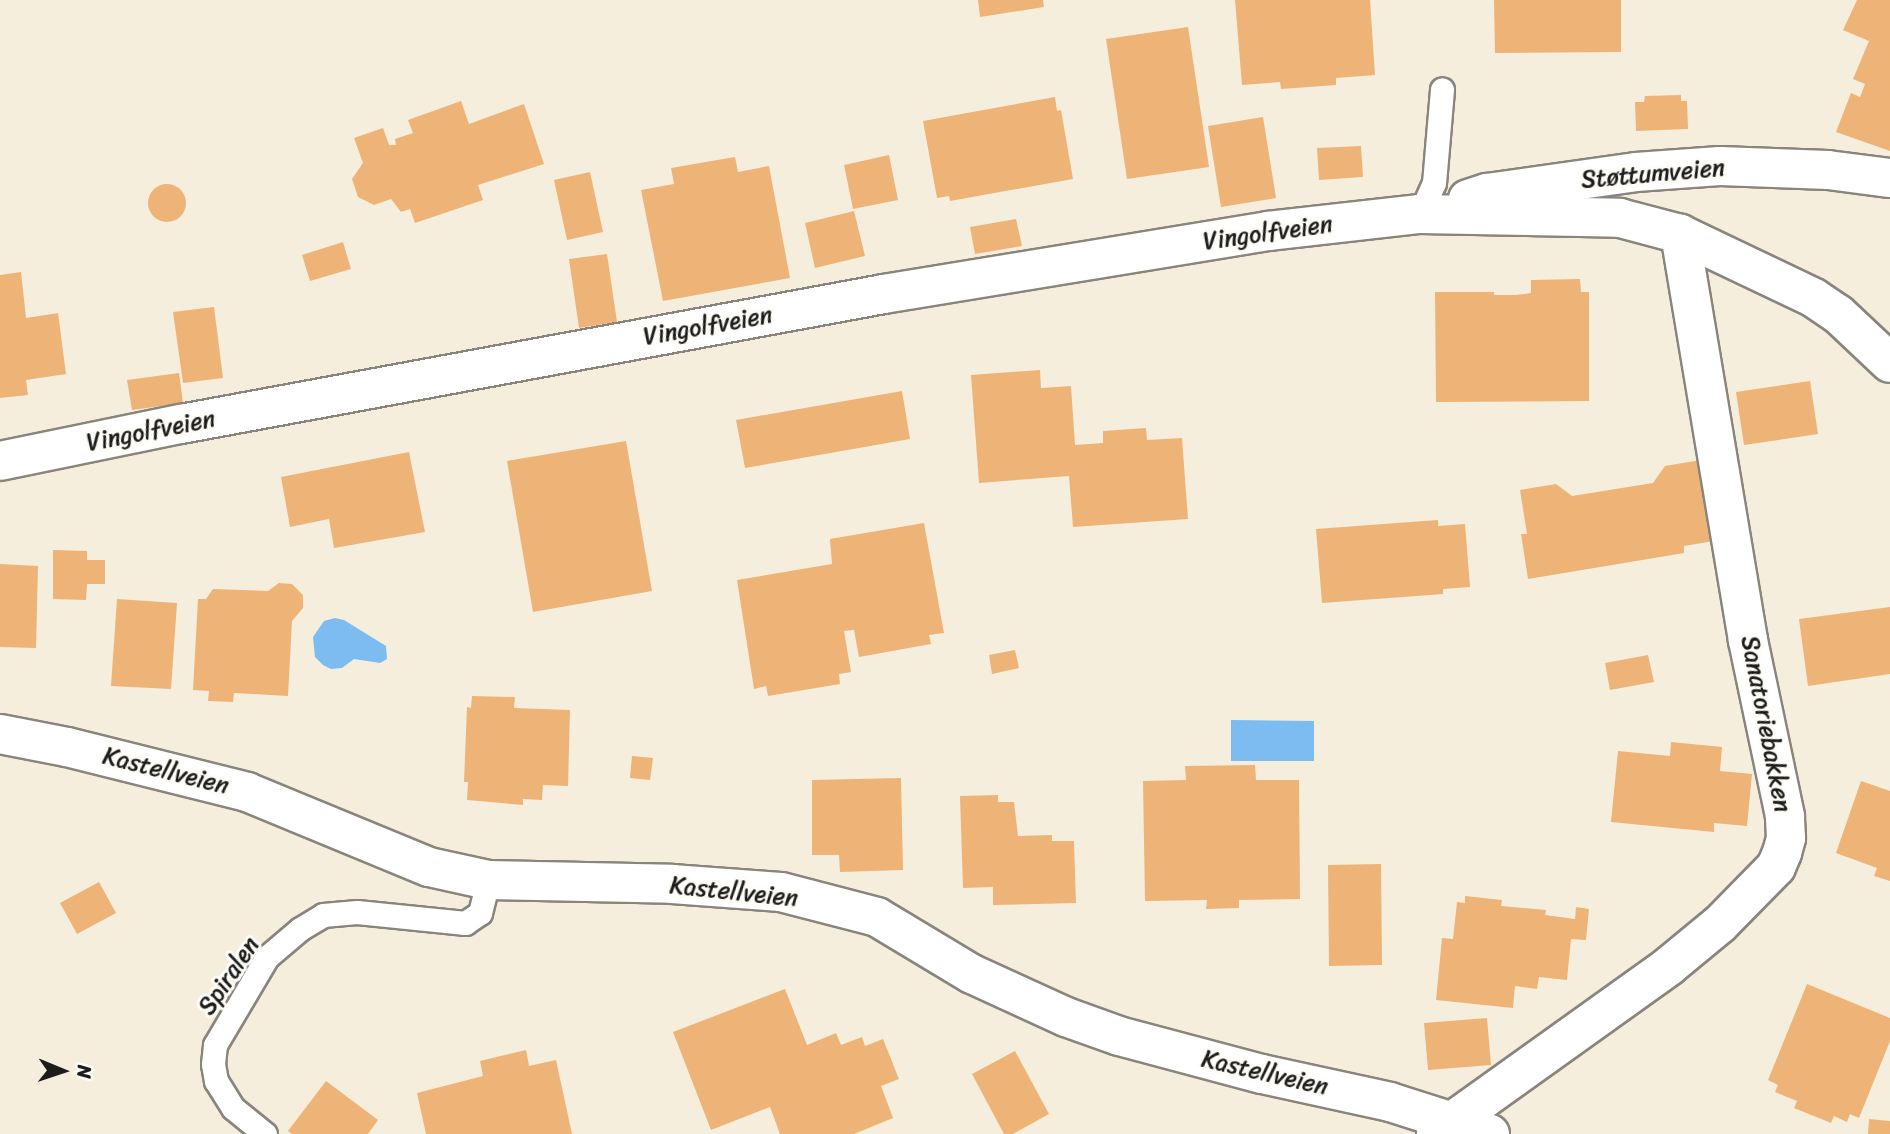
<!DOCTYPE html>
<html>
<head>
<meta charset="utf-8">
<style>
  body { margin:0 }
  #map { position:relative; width:1890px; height:1134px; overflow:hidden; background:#f6eedc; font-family:Sriracha,sans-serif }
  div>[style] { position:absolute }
  .water>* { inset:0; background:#7dbcf1 }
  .building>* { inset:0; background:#eeb377 }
  .round { border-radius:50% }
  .roads { filter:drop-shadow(2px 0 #89857c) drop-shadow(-2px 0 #89857c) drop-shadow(0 2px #89857c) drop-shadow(0 -2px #89857c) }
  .lane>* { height:23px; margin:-11.5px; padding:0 11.5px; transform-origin:11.5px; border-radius:11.5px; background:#fff }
  .street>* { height:38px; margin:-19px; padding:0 19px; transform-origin:19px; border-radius:19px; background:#fff }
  span { translate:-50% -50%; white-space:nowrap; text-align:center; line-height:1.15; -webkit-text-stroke:6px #fdfcf7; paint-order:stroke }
  .street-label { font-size:24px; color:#1c1c1c }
  .north { position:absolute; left:28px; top:1036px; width:70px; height:70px; -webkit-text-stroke:5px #fdfcf7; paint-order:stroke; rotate:92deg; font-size:19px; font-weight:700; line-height:28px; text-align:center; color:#1c1c1c }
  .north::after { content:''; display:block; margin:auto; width:24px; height:32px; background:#1c1c1c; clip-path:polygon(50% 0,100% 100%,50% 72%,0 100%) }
</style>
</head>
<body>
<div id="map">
  <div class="water">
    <i style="clip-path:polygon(335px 618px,344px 620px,386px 646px,387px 659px,380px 663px,354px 659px,342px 668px,331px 669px,323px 665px,315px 657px,313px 637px,324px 621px)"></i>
    <i style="clip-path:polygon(1231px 720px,1314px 721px,1314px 761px,1231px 761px)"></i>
  </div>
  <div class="building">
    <i style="clip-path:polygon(978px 0,1043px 0,1044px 7px,980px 17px)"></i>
    <i style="clip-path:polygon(1235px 0,1370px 0,1375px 75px,1336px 78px,1336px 85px,1281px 89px,1280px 82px,1242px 85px)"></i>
    <i style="clip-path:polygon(1494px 0,1621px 0,1621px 52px,1495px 53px)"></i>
    <i style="clip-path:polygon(1857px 0,1890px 0,1890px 151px,1836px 132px,1851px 93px,1860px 97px,1865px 84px,1853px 79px,1869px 41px,1843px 30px)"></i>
    <i style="clip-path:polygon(1188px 27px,1209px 167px,1127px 179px,1106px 39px)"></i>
    <i style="clip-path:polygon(1681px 95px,1681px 101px,1687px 101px,1688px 129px,1636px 131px,1635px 102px,1644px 102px,1645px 96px)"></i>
    <i style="clip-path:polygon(1055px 97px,1057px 111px,1061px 110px,1073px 179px,950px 201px,949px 196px,937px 198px,923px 121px)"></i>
    <i style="clip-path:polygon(461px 101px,469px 124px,524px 104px,544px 164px,478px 185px,483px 200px,415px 223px,410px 209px,401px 212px,391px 199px,374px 205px,358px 197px,352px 179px,363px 163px,354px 138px,383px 128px,389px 145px,396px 145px,395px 139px,413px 133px,408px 120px)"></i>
    <i style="clip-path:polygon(1263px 117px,1276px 198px,1221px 207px,1208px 126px)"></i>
    <i style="clip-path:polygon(1361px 146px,1363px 177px,1319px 180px,1317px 148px)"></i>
    <i style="clip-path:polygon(889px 155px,898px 200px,853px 209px,844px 165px)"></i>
    <i style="clip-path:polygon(735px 157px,738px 172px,769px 166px,790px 278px,663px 301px,641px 190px,674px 184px,671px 168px)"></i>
    <i style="clip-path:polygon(590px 172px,603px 232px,567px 240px,554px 180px)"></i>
    <i class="round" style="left:148px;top:184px;width:38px;height:38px"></i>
    <i style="clip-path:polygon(854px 211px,865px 256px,815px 268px,805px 223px)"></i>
    <i style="clip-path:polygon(1016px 219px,1022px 246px,975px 254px,970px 227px)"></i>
    <i style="clip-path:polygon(343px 242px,351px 269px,310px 281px,302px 255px)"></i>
    <i style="clip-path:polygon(607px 254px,617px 322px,579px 328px,569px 259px)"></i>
    <i style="clip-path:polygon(21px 272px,26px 318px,58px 313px,66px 374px,26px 380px,28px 395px,0 398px,0 275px)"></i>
    <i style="clip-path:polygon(1580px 279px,1581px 292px,1589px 292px,1589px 401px,1436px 402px,1435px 292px,1494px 292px,1494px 295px,1516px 295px,1531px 293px,1531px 280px)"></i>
    <i style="clip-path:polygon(214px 307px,223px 378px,183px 383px,173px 312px)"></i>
    <i style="clip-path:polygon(1040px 370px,1041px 388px,1071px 386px,1075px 445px,1103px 443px,1103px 431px,1146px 428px,1147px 440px,1182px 438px,1188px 519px,1073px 527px,1069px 476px,979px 483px,971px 375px)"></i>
    <i style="clip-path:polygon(179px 373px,183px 403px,132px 410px,127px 380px)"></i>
    <i style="clip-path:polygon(1810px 381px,1818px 434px,1744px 445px,1736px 392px)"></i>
    <i style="clip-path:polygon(902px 391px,910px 439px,745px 468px,736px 420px)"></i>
    <i style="clip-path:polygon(626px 441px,652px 591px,533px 612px,507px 461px)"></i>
    <i style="clip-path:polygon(409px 452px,425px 532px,334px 548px,329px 519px,290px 527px,281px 477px)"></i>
    <i style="clip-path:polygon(1701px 460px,1714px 541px,1684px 546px,1684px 553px,1528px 579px,1521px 534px,1527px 534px,1520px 490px,1556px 484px,1572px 496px,1653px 483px,1665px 466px)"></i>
    <i style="clip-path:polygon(1438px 520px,1438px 526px,1465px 524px,1470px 587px,1443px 589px,1443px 594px,1322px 603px,1316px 529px)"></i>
    <i style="clip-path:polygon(924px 523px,944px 633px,929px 635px,931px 644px,859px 657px,854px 630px,844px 631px,851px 672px,839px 674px,840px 684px,768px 696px,766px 686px,754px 689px,737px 580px,832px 564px,830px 539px)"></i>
    <i style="clip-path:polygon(53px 550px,87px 551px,87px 560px,105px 560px,105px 584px,87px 584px,86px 600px,53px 599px)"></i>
    <i style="clip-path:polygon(0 564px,38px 566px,36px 648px,0 647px)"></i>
    <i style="clip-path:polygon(279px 583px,292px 584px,303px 595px,303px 608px,292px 621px,288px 696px,234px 693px,233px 702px,208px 701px,209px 691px,193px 690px,198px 599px,206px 599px,213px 589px,268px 591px)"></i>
    <i style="clip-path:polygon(117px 599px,177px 603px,171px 689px,111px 686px)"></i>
    <i style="clip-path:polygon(1890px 607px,1890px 674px,1808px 686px,1799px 619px)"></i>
    <i style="clip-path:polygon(1015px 650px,1019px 668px,992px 674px,989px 655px)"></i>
    <i style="clip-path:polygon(1648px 655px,1654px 682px,1610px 690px,1605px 663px)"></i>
    <i style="clip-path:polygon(472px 696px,515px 697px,514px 708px,570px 710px,568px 786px,543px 785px,542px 800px,523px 799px,523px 805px,467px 800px,468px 782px,464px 782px,467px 707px,471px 708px)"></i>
    <i style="clip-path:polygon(1671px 742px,1722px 747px,1720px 771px,1752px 774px,1747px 826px,1714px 823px,1714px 832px,1611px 822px,1618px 751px,1670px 756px)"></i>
    <i style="clip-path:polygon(632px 756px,653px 758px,650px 780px,630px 778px)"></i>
    <i style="clip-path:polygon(1255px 765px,1256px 780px,1299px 780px,1300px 899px,1239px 900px,1239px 908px,1206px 909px,1207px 900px,1145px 901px,1143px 781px,1186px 780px,1185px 766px)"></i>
    <i style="clip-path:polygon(901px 778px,903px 870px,840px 872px,839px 855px,812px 855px,812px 780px)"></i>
    <i style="clip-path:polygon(1861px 781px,1890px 791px,1890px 881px,1874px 876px,1877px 868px,1836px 853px)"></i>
    <i style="clip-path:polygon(998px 795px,998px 802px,1014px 802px,1018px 836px,1052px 835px,1052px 841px,1074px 841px,1076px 903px,993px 905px,993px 887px,963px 888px,960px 796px)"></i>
    <i style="clip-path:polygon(1381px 864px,1382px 965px,1329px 966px,1328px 865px)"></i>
    <i style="clip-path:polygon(99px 882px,116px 913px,77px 934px,60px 903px)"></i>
    <i style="clip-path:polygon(1465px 896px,1502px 900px,1501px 906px,1546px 910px,1545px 915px,1575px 919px,1576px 907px,1589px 909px,1586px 940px,1571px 939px,1567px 980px,1539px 977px,1537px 989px,1515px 986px,1513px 1008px,1436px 1000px,1442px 938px,1453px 939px,1457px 902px,1465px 903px)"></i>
    <i style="clip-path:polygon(1807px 984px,1890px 1018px,1890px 1041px,1859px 1118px,1850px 1114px,1847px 1122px,1834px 1116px,1831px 1123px,1794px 1108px,1797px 1101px,1775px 1092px,1778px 1085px,1768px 1080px)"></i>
    <i style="clip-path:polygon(785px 989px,807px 1045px,836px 1033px,841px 1045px,862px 1037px,865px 1046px,883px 1039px,899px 1079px,881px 1086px,893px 1118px,854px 1134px,780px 1134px,770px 1107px,711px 1130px,673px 1032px)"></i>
    <i style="clip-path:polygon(1487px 1018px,1491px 1065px,1428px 1070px,1424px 1023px)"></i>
    <i style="clip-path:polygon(526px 1050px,529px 1066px,556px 1060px,572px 1134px,426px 1134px,417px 1093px,483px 1076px,480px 1061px)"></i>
    <i style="clip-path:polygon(1015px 1051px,1049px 1114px,1013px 1134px,1004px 1134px,972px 1074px)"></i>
    <i style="clip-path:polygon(326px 1081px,378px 1120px,368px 1134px,292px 1134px,288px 1131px)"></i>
    <i style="clip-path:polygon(1869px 1119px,1890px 1121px,1890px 1134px,1868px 1134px)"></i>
  </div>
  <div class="roads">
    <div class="lane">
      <i style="left:1420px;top:214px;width:34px;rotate:-66deg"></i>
      <i style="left:1434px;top:183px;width:94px;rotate:-85.1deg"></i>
      <i style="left:265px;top:1134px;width:41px;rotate:-140.9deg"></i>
      <i style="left:233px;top:1108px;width:32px;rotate:-122deg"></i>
      <i style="left:216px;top:1081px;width:17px;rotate:-100deg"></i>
      <i style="left:213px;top:1064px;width:19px;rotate:-84deg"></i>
      <i style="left:215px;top:1045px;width:102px;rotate:-59.4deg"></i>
      <i style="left:267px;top:957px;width:43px;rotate:-40.3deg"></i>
      <i style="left:300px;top:929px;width:27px;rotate:-31deg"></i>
      <i style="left:323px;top:915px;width:34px;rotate:-5deg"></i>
      <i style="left:357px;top:912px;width:109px;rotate:5.8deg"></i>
      <i style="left:465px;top:923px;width:18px;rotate:-34deg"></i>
      <i style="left:480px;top:913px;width:34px;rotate:-76deg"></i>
    </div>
    <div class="street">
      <i style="left:1468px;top:199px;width:20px;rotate:-18deg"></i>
      <i style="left:1487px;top:193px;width:150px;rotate:-8deg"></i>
      <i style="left:1636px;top:172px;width:84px;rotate:-4.1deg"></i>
      <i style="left:1720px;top:166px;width:108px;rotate:2.1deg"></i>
      <i style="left:1828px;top:170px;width:63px;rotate:7.4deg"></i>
      <i style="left:0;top:461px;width:185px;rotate:-11.6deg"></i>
      <i style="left:181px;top:424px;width:715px;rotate:-10.48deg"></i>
      <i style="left:884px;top:294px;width:389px;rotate:-9.3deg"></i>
      <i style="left:1268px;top:231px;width:153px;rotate:-6.4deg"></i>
      <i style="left:1420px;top:214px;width:200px;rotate:1.1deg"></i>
      <i style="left:1620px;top:218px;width:62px;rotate:14.9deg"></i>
      <i style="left:1680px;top:234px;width:148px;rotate:25.5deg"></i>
      <i style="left:1814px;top:298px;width:29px;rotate:34deg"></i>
      <i style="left:1838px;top:314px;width:71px;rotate:43.3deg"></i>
      <i style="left:0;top:734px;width:68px;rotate:11deg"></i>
      <i style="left:67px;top:747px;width:186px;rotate:14deg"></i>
      <i style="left:247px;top:792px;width:197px;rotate:22.4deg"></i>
      <i style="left:429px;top:867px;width:60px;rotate:12.4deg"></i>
      <i style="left:488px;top:880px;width:184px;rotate:1.2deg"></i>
      <i style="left:672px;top:884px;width:109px;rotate:4.2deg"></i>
      <i style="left:781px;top:892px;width:99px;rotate:14.6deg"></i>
      <i style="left:877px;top:917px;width:111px;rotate:31deg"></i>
      <i style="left:972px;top:974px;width:103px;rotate:24.6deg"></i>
      <i style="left:1066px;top:1017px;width:56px;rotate:19.7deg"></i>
      <i style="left:1119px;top:1036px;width:148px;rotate:14.9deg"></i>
      <i style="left:1262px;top:1074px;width:131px;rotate:12.3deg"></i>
      <i style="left:1390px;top:1102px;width:105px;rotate:17.7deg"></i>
      <i style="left:1436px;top:1133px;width:287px;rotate:-35.6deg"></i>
      <i style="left:1669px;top:966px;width:66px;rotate:-39.5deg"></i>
      <i style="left:1720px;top:924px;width:80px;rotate:-45.5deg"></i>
      <i style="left:1776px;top:867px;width:15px;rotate:-67deg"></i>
      <i style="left:1782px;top:853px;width:16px;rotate:-75deg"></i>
      <i style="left:1786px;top:838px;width:22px;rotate:-93deg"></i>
      <i style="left:1785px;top:816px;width:180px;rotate:-101.9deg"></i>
      <i style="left:1748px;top:640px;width:412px;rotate:-99.5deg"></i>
    </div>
  </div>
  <div class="street-label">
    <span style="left:1653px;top:174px;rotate:-5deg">Støttumveien</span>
    <span style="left:1268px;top:233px;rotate:-8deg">Vingolfveien</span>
    <span style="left:708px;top:326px;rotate:-10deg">Vingolfveien</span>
    <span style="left:151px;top:431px;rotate:-11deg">Vingolfveien</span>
    <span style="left:1766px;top:724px;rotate:79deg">Sanatoriebakken</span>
    <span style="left:166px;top:771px;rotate:14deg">Kastellveien</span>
    <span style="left:734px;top:892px;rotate:6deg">Kastellveien</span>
    <span style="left:229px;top:976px;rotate:-56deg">Spiralen</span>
    <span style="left:1265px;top:1073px;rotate:13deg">Kastellveien</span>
  </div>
  <div class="north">N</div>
</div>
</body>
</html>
